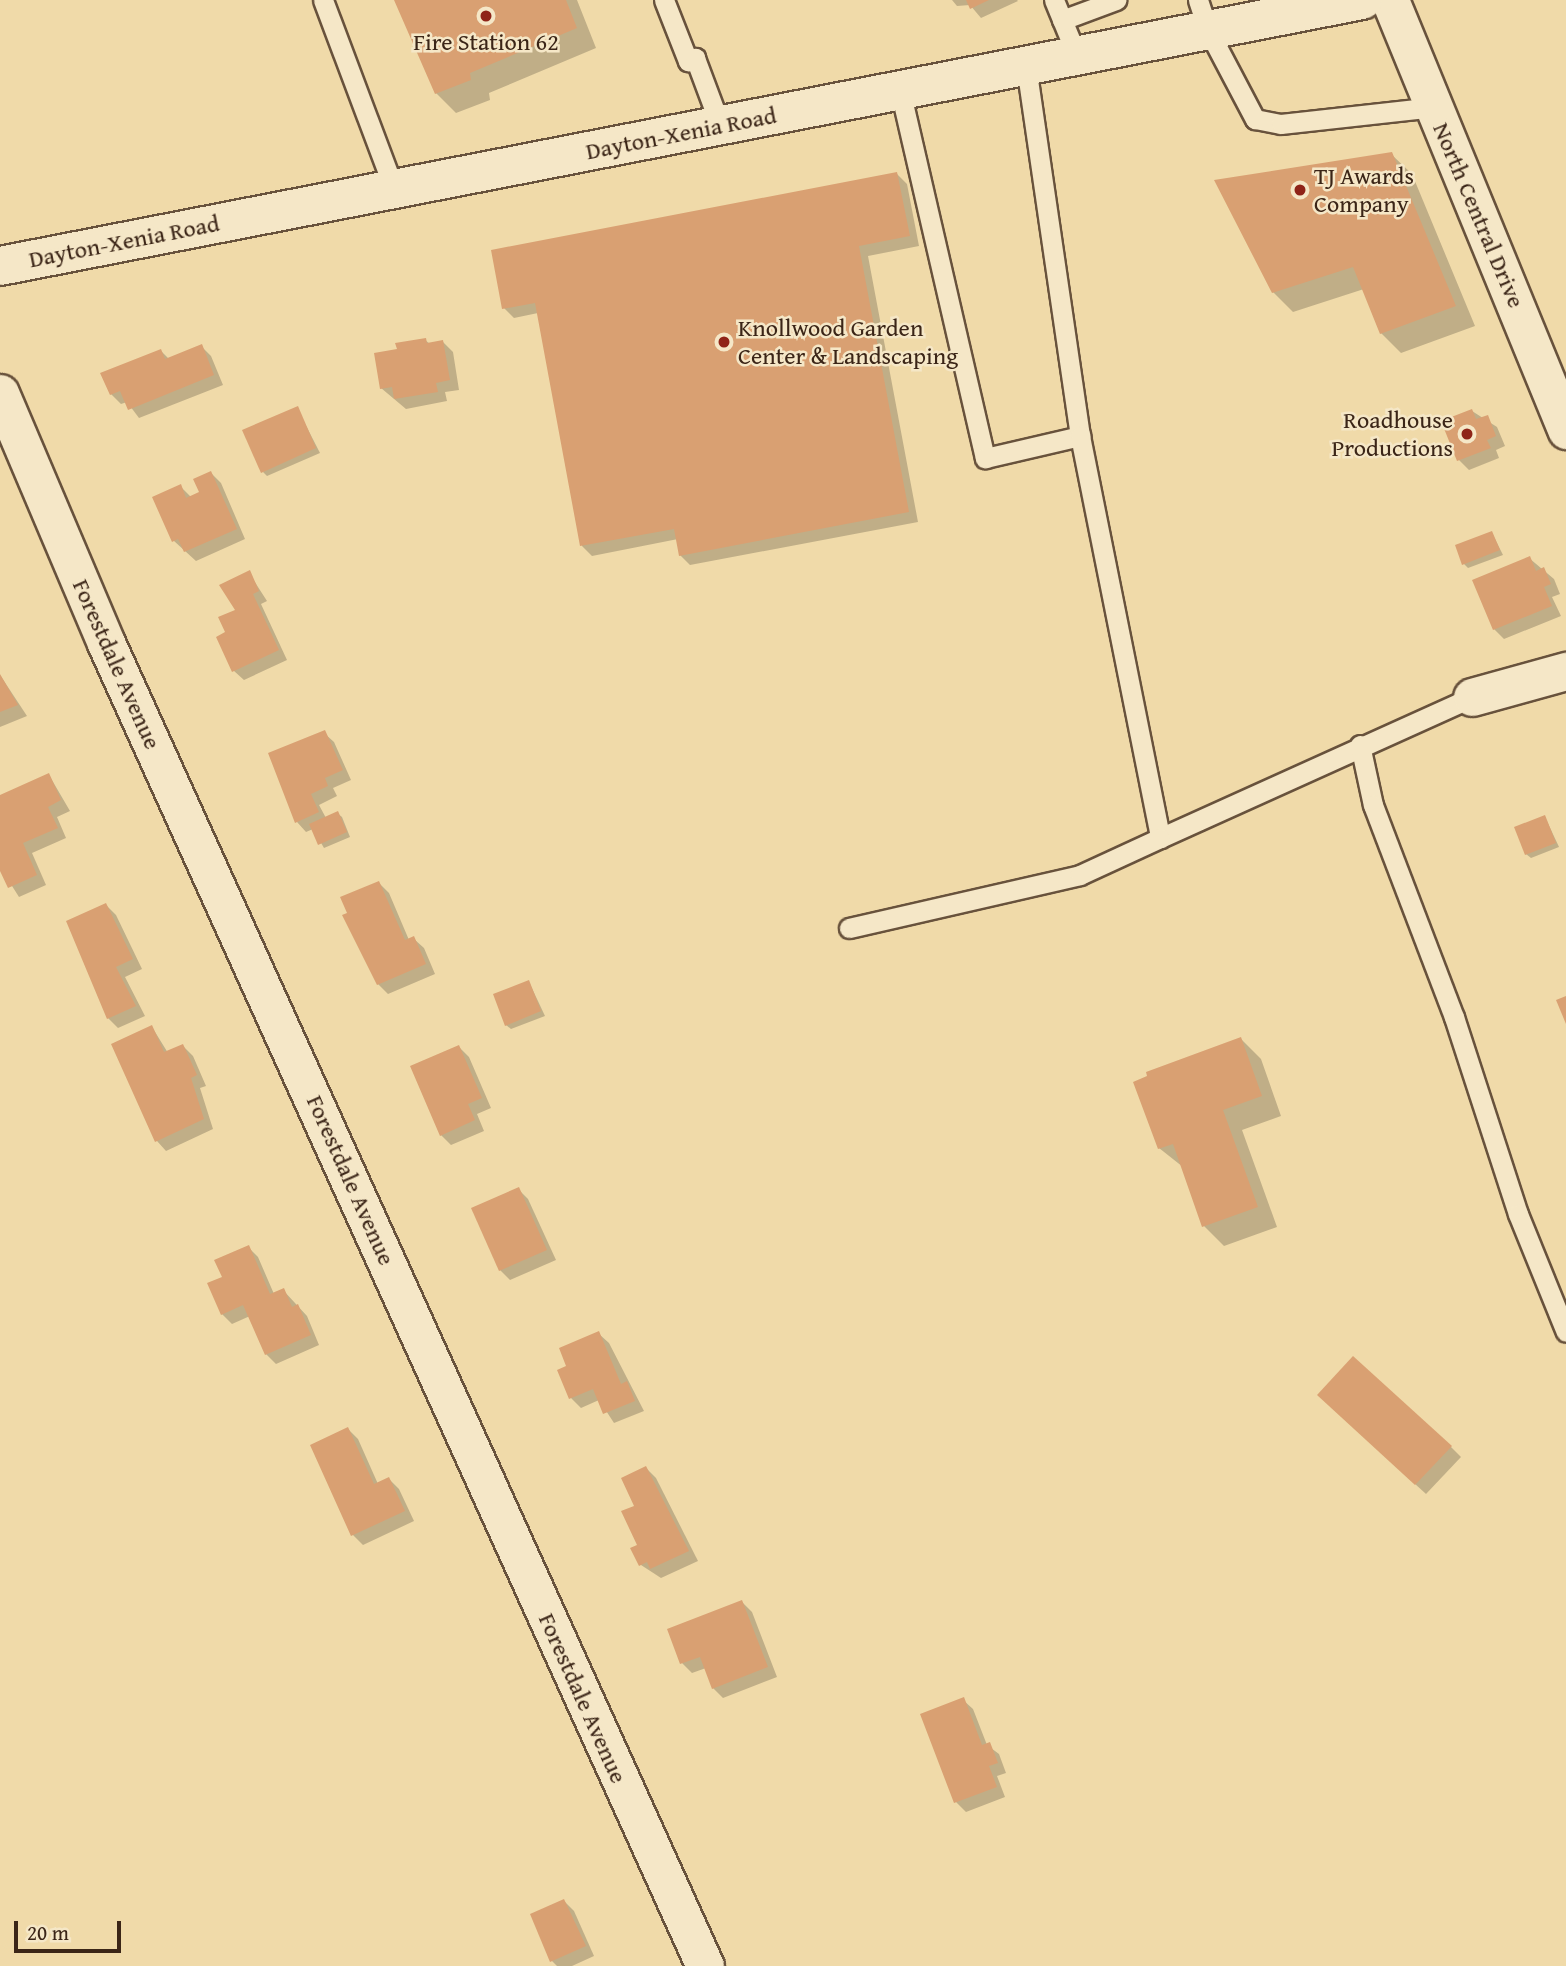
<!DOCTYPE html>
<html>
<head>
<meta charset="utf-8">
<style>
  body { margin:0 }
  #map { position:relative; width:1566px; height:1966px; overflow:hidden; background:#f0daa9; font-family:"Gentium Book Plus",serif }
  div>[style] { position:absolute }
  .shadow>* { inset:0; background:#0003 }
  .building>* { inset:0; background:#d9a072 }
  .roads { filter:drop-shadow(2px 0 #68523c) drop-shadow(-2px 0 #68523c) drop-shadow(0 2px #68523c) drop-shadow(0 -2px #68523c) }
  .lane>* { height:19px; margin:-9.5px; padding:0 9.5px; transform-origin:9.5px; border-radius:9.5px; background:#f5e7c7 }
  .street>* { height:37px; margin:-18.5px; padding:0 18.5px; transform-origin:18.5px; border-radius:18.5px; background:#f5e7c7 }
  .secondary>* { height:38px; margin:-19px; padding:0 19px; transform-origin:19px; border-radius:19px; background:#f5e7c7 }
  .dots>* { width:19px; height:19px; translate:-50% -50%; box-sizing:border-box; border:4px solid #f5e7c7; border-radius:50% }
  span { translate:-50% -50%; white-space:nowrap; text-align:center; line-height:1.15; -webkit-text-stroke:5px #f5e7c7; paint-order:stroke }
  .poi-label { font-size:24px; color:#3b2517 }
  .left { translate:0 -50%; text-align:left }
  .right { translate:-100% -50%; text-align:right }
  .street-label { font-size:24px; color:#3b2517 }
  .scale { position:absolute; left:14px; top:1921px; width:107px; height:32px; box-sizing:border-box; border:4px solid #3b2517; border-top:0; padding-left:9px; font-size:21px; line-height:24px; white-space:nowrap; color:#3b2517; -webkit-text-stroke:5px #f5e7c7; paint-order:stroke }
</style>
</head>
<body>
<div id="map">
  <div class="shadow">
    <i style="clip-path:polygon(396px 0,577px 0,596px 48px,489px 93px,490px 100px,456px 113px,436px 93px)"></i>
    <i style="clip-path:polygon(952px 0,1017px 0,1018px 1px,981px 18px,970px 5px,957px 6px)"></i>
    <i style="clip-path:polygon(1391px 154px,1412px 174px,1475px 326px,1401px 353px,1381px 333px,1364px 289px,1293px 312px,1273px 292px)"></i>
    <i style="clip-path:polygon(897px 174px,907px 184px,919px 246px,868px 256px,918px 522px,690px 565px,680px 555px,678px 539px,592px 556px,582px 546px,538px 313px,514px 318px,504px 308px)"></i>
    <i style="clip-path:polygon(425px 340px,430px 344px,443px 342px,453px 352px,459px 390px,445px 392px,447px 401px,406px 409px,381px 388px,399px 351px)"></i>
    <i style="clip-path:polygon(201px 346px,211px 356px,223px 385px,139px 418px,127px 402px,121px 404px,111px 394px,161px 351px,169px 359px)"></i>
    <i style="clip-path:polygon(297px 408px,320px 453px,267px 476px,263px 472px)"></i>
    <i style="clip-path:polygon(1472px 411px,1497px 427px,1505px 446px,1496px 450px,1499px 458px,1469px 470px,1459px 460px,1443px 422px)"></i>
    <i style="clip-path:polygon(211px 473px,221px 483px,245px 539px,196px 561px,174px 541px,180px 486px,191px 497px,201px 493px)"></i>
    <i style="clip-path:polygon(1492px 533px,1503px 555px,1468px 568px,1464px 564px)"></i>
    <i style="clip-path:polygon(1529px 558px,1554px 579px,1560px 594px,1552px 597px,1561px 616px,1504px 639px,1494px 629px)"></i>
    <i style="clip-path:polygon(249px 573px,267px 601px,261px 604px,287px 660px,244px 680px,234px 671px,227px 633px)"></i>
    <i style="clip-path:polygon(0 675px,27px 716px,0 727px)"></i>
    <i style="clip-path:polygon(324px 733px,334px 742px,351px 780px,333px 788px,337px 796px,319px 805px,326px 818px,337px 813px,342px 817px,350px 837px,324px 848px,313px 829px,306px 832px,297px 822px)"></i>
    <i style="clip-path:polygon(49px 775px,70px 811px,57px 817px,66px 838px,32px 853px,46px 885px,19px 897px,0 867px,0 797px)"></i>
    <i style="clip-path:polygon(1545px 817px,1559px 847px,1531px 858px,1526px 854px)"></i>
    <i style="clip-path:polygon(379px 883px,389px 893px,409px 940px,414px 939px,424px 948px,435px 974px,388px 994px,378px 984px)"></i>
    <i style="clip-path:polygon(106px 905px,116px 915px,142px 969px,125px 977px,145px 1016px,118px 1028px,108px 1018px)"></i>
    <i style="clip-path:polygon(529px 982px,545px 1016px,511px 1029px,506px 1025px)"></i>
    <i style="clip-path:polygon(152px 1027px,168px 1053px,183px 1046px,193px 1056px,206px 1086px,200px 1088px,213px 1129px,166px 1151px,157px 1141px)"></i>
    <i style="clip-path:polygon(1241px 1039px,1261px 1059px,1281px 1116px,1242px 1130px,1277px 1227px,1224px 1246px,1204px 1226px,1183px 1167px,1159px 1148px)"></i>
    <i style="clip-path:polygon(459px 1047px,469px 1057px,491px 1108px,477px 1114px,484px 1131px,451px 1145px,441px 1135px)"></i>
    <i style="clip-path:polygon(518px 1189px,528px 1199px,556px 1260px,510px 1280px,500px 1270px)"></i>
    <i style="clip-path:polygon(248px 1247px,258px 1257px,274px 1294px,283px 1290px,307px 1316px,319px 1345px,276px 1364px,266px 1354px,250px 1316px,232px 1324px,222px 1314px,224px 1278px)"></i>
    <i style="clip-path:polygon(599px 1334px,609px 1343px,644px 1411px,614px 1423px,599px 1400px,581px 1408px,571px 1398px,559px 1371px,569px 1367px)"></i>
    <i style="clip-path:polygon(1329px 1405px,1451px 1447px,1461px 1457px,1426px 1494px)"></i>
    <i style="clip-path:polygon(348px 1429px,358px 1439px,378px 1484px,389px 1479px,399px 1489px,414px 1521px,363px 1545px,353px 1535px)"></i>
    <i style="clip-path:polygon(646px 1468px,656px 1478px,698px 1561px,661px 1578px,641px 1565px,636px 1507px)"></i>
    <i style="clip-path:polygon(742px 1602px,752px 1612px,777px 1677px,723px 1698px,713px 1688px,706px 1668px,692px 1673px,682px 1663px)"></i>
    <i style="clip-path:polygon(963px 1700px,973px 1709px,987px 1745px,999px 1754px,1006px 1773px,997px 1776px,1005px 1797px,966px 1812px,956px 1802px)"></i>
    <i style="clip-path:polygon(564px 1901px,574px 1911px,594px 1956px,572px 1966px,557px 1966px,552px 1961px)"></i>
  </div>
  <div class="building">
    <i style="clip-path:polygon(394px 0,566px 0,577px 28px,470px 73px,471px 80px,435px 94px)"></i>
    <i style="clip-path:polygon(966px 0,989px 0,970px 9px)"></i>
    <i style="clip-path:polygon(1392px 152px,1456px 306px,1380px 334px,1353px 267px,1272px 293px,1214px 180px)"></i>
    <i style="clip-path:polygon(897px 172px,910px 236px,859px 246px,909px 512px,679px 556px,674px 529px,580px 546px,535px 303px,502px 309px,491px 250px)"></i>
    <i style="clip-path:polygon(426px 338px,427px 343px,443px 340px,450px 380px,436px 383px,438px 392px,394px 399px,392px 387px,380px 389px,374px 353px,397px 349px,395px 343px)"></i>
    <i style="clip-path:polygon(202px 344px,214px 375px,128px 410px,120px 391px,110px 395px,100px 373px,161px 349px,165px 359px)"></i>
    <i style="clip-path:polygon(298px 406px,316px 448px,261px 473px,242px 430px)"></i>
    <i style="clip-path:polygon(1472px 409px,1476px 419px,1488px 415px,1496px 436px,1487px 440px,1491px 448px,1457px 461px,1441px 421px)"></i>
    <i style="clip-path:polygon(211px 471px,237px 529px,184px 552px,178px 539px,172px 542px,152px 497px,181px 484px,186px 498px,199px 492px,193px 479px)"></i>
    <i style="clip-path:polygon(1492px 531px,1500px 550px,1462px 565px,1455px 545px)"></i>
    <i style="clip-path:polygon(1530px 556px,1536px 571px,1544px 567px,1551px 584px,1544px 587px,1552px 606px,1493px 630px,1472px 580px)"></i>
    <i style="clip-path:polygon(250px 570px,259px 591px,253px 594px,279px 650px,232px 672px,216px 637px,225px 632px,218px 617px,235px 610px,219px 585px)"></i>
    <i style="clip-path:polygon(0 674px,18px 705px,0 712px)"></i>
    <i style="clip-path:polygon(325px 730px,343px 770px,325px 778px,328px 786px,311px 794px,319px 812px,295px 823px,268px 753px)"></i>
    <i style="clip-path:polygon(49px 773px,61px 800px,48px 807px,58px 828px,23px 843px,37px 875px,8px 888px,0 871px,0 795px)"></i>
    <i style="clip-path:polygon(338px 811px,347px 832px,318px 845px,309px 824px)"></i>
    <i style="clip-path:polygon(1545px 815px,1556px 843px,1525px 855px,1514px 827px)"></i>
    <i style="clip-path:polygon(379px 881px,405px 940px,414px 936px,426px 964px,377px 985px,342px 915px,347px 913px,340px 897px)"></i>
    <i style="clip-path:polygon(106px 903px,133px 959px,116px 967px,136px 1006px,107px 1019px,66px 921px)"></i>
    <i style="clip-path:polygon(529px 980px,541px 1011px,505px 1026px,493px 994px)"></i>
    <i style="clip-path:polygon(1566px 996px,1566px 1024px,1556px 1000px)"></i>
    <i style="clip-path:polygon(152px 1025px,164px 1052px,183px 1044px,197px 1075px,191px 1078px,204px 1119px,155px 1142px,111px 1044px)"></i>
    <i style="clip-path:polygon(1241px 1037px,1262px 1096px,1223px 1110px,1258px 1207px,1202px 1227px,1173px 1144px,1158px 1149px,1133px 1082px,1147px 1076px,1146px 1072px)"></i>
    <i style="clip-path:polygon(459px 1045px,482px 1098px,468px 1104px,475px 1120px,440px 1136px,410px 1066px)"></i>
    <i style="clip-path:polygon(519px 1187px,547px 1250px,499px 1271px,471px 1208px)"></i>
    <i style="clip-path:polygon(249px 1245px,270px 1294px,284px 1288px,292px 1307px,298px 1304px,311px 1335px,265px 1355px,243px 1305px,221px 1315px,207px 1283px,222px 1277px,214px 1260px)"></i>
    <i style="clip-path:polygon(599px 1331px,621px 1384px,627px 1381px,635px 1401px,603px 1414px,593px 1389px,569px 1399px,557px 1370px,566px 1366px,559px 1348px)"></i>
    <i style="clip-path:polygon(1353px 1356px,1452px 1446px,1415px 1485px,1317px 1395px)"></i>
    <i style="clip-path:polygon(348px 1427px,374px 1484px,389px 1477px,405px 1511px,351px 1536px,310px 1445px)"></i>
    <i style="clip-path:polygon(646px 1466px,689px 1551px,650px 1569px,647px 1562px,639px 1566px,630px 1548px,637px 1545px,621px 1511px,634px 1506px,621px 1478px)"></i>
    <i style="clip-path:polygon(742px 1600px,768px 1667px,712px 1689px,700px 1657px,680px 1664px,667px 1629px)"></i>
    <i style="clip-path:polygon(964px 1697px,982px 1745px,990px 1742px,998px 1763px,989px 1766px,997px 1787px,954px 1803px,920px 1714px)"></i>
    <i style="clip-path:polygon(564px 1899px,586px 1946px,550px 1962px,530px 1914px)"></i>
  </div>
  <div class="roads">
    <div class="lane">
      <i style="left:323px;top:0;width:202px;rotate:69.4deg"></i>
      <i style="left:664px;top:0;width:66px;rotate:68.5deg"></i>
      <i style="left:688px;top:61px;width:8px;rotate:-23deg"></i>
      <i style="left:695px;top:58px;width:72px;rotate:69.5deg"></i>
      <i style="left:1054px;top:0;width:61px;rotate:67.7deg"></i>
      <i style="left:1198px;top:0;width:32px;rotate:72deg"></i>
      <i style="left:1208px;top:30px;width:101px;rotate:62.2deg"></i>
      <i style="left:1255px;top:119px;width:26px;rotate:11deg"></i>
      <i style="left:1281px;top:124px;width:154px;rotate:-6.3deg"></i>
      <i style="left:1062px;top:20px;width:58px;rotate:-20.3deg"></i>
      <i style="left:900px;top:90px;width:378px;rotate:77deg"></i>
      <i style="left:985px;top:458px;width:98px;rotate:-13deg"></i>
      <i style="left:1080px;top:436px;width:374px;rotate:-98.3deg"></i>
      <i style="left:1080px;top:436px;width:410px;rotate:78.7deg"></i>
      <i style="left:1160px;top:838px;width:342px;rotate:-24.3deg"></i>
      <i style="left:1360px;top:745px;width:61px;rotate:77.8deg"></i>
      <i style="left:1373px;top:805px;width:227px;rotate:69.1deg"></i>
      <i style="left:1454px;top:1017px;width:207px;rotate:72deg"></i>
      <i style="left:1518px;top:1214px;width:127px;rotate:67.9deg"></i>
      <i style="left:849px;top:928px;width:237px;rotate:-12.9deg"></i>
      <i style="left:1080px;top:875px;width:88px;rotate:-24.8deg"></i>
    </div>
    <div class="street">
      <i style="left:1390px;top:0;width:465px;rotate:67.7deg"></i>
      <i style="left:0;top:393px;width:272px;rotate:67deg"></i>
      <i style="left:106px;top:643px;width:1452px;rotate:65.64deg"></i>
      <i style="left:1472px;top:697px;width:98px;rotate:-15.5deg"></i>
    </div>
    <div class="secondary">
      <i style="left:0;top:266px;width:1388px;rotate:-11.05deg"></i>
    </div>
  </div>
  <div class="dots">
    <i style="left:486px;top:16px;background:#8f2418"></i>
    <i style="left:1300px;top:190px;background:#8f2418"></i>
    <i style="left:724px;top:342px;background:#8f2418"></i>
    <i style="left:1467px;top:434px;background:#8f2418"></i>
  </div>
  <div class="poi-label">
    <span style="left:486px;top:42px">Fire Station 62</span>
    <span class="left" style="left:1314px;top:190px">TJ Awards<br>Company</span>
    <span class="left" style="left:738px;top:342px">Knollwood Garden<br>Center &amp; Landscaping</span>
    <span class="right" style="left:1453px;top:434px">Roadhouse<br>Productions</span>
  </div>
  <div class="street-label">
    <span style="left:681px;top:133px;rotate:-11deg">Dayton-Xenia Road</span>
    <span style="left:1479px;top:215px;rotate:67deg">North Central Drive</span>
    <span style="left:124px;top:241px;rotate:-11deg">Dayton-Xenia Road</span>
    <span style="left:117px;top:664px;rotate:66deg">Forestdale Avenue</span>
    <span style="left:351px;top:1180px;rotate:66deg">Forestdale Avenue</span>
    <span style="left:583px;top:1698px;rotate:66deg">Forestdale Avenue</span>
  </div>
  <div class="scale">20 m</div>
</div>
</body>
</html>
